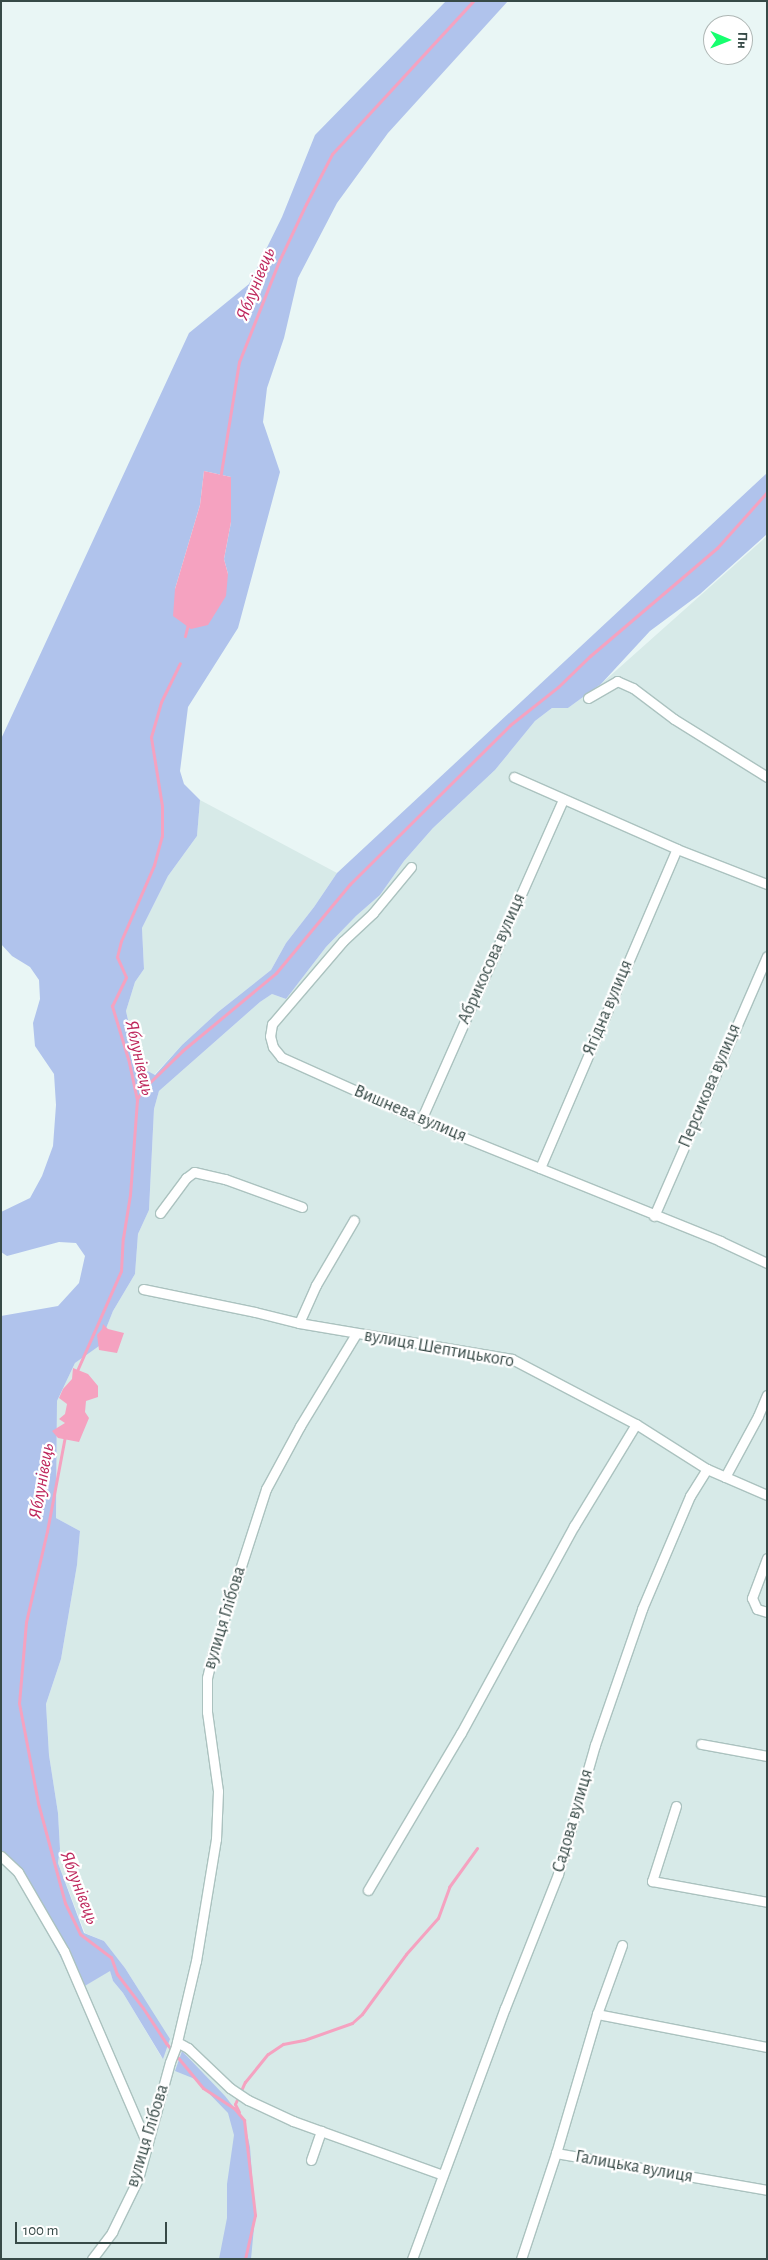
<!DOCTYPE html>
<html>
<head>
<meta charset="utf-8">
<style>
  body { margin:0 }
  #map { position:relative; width:768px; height:2260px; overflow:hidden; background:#e9f6f5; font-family:"Alegreya Sans",sans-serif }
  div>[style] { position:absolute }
  .residential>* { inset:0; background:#d7eae8 }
  .green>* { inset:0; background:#b0c3ec }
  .water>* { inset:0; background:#f5a2c0 }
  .stream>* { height:3px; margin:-1.5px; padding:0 1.5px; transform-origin:1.5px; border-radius:1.5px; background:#f5a2c0 }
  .roads { filter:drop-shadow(1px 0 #abc2bf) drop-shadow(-1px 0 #abc2bf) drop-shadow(0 1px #abc2bf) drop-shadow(0 -1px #abc2bf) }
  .minor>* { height:9px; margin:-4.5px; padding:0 4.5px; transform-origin:4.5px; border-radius:4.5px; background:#fff }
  span { translate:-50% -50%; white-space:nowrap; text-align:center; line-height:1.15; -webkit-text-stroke:4.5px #fff; paint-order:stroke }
  .street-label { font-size:18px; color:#374a47 }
  .water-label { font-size:19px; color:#be275c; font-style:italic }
  .frame { position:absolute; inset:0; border:2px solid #374a47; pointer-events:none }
  .north { position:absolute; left:703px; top:15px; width:50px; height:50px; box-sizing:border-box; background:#fff; border:1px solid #afb7b5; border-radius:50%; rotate:91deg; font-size:14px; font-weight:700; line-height:20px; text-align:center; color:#374a47 }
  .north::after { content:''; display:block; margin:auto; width:18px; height:22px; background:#17ff6f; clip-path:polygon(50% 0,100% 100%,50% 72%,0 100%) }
  .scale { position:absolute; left:15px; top:2222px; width:152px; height:22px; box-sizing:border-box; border:2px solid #374a47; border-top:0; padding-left:6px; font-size:15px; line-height:18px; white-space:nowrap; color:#374a47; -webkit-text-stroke:4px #fff; paint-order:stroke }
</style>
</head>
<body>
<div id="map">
  <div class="residential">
    <i style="clip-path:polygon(767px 536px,767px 2259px,1px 2259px,1px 1860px,17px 1876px,78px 1990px,110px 1970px,113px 1981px,123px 1993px,162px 2058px,139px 1990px,125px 1968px,104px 1941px,85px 1933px,58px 1863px,60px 1849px,58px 1813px,49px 1755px,46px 1704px,61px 1659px,77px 1565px,80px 1531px,56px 1518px,57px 1401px,75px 1363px,99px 1345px,113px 1311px,135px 1274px,138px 1234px,149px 1210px,154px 1109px,159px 1091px,260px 1002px,272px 994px,286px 999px,326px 947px,356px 916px,380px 895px,404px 861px,433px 828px,495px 770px,535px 721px,552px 708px,568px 708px,601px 684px)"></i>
    <i style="clip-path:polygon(200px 800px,337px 873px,314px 907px,286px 943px,271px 970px,218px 1012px,182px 1045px,154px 1075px,142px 1068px,135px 1051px,126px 1011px,135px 982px,144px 969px,142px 928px,168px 876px,197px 836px)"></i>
  </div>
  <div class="green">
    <i style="clip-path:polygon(evenodd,446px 1px,508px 1px,388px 133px,337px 203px,298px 278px,284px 338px,267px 388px,263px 422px,280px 472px,238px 628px,188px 707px,180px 771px,184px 784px,200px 800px,197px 836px,168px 876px,142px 928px,144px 969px,135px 982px,126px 1011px,135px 1051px,142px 1068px,155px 1075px,182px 1045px,218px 1012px,271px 970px,286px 943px,314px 907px,337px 873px,767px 473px,767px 534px,700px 594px,650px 631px,601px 684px,568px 708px,552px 708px,535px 721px,495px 770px,433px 828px,404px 861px,380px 895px,356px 916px,326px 947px,286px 999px,272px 994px,260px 1002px,159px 1091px,154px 1109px,149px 1210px,138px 1234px,135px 1274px,113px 1311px,99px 1346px,75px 1363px,57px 1401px,56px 1518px,80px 1531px,77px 1565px,61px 1659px,46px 1704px,49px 1755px,58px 1813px,60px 1849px,58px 1863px,84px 1933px,104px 1941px,125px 1968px,170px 2039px,163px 2059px,123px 1993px,113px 1981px,110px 1971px,78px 1990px,17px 1876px,1px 1860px,1px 1316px,58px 1306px,79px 1283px,85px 1256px,76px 1243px,59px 1242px,7px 1256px,1px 1252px,1px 1212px,30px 1198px,42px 1176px,53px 1146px,56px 1105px,54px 1074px,35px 1046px,33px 1023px,40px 999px,39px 980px,30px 967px,12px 956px,1px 944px,1px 739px,189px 333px,249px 284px,282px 217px,315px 135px,446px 1px,204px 471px,231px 477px,231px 522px,224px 559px,228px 574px,175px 589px,200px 505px,204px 471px)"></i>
    <i style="clip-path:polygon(182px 2051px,225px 2096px,244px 2120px,250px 2147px,255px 2217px,251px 2259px,219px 2259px,227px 2218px,227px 2184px,234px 2135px,228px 2113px,195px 2079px,175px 2071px)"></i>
  </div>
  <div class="water">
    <i style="clip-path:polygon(204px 471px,231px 477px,231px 522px,224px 559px,228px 574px,226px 596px,208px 625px,191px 629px,173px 616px,175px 589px,200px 505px)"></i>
    <i style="clip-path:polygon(103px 1324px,108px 1329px,124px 1333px,117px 1353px,99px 1350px,97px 1335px,102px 1329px)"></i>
    <i style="clip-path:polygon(73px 1368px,88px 1374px,98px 1386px,98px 1397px,86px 1401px,85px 1412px,89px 1418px,79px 1442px,58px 1438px,52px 1431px,65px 1423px,59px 1419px,65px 1414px,67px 1404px,59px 1398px,63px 1389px,72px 1379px)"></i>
  </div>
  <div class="stream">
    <i style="left:220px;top:479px;width:119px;rotate:-80.8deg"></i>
    <i style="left:239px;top:362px;width:109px;rotate:-68.4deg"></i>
    <i style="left:279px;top:261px;width:63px;rotate:-64.7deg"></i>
    <i style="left:306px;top:204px;width:56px;rotate:-62.5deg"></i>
    <i style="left:332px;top:154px;width:208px;rotate:-47.3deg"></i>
    <i style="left:185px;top:636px;width:12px;rotate:-76deg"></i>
    <i style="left:137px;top:1099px;width:13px;rotate:-58deg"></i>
    <i style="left:144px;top:1088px;width:53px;rotate:-44.2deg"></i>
    <i style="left:182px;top:1051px;width:122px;rotate:-39.7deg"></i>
    <i style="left:276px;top:973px;width:116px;rotate:-50.3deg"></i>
    <i style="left:350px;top:884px;width:226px;rotate:-44.8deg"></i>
    <i style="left:510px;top:725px;width:61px;rotate:-38.4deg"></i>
    <i style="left:558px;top:687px;width:45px;rotate:-44.1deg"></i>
    <i style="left:590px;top:656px;width:167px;rotate:-40.4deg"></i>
    <i style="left:717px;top:548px;width:75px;rotate:-48.2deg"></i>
    <i style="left:76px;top:1373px;width:111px;rotate:-66.2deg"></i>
    <i style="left:121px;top:1271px;width:33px;rotate:-87deg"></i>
    <i style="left:123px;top:1238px;width:44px;rotate:-80.8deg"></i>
    <i style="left:130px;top:1195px;width:95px;rotate:-85.8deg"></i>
    <i style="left:137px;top:1100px;width:39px;rotate:-102deg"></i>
    <i style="left:129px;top:1062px;width:59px;rotate:-106.9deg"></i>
    <i style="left:112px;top:1006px;width:32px;rotate:-64deg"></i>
    <i style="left:126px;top:977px;width:22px;rotate:-114deg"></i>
    <i style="left:117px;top:957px;width:16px;rotate:-76deg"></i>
    <i style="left:121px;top:941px;width:83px;rotate:-66.5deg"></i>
    <i style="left:154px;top:865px;width:30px;rotate:-75deg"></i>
    <i style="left:162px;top:836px;width:30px;rotate:-90deg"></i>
    <i style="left:162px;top:806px;width:70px;rotate:-99.1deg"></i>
    <i style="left:151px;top:737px;width:36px;rotate:-74deg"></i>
    <i style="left:161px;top:702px;width:43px;rotate:-64deg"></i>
    <i style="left:65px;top:1436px;width:97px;rotate:100.7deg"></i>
    <i style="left:47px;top:1531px;width:93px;rotate:103deg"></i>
    <i style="left:26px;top:1622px;width:81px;rotate:94.9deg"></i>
    <i style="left:19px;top:1703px;width:102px;rotate:79.2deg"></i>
    <i style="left:38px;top:1803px;width:104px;rotate:74.9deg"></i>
    <i style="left:65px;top:1903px;width:34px;rotate:64deg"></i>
    <i style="left:80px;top:1934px;width:39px;rotate:37deg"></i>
    <i style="left:111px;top:1957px;width:18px;rotate:71deg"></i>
    <i style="left:117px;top:1974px;width:43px;rotate:52.6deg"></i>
    <i style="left:143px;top:2008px;width:42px;rotate:56.7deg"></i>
    <i style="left:166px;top:2043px;width:58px;rotate:50.6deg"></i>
    <i style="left:203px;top:2088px;width:37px;rotate:33deg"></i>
    <i style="left:234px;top:2108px;width:16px;rotate:50deg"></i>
    <i style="left:244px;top:2120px;width:96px;rotate:83.4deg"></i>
    <i style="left:255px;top:2215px;width:45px;rotate:102.8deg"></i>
    <i style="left:239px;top:2112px;width:9px;rotate:-117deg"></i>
    <i style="left:235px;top:2104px;width:24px;rotate:-66deg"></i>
    <i style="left:245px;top:2082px;width:36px;rotate:-51deg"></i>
    <i style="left:268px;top:2054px;width:18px;rotate:-34deg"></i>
    <i style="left:283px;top:2044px;width:21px;rotate:-11deg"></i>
    <i style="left:304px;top:2040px;width:51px;rotate:-19.5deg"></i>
    <i style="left:352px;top:2023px;width:13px;rotate:-42deg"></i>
    <i style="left:362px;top:2014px;width:74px;rotate:-53.7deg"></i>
    <i style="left:406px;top:1954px;width:48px;rotate:-48.4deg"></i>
    <i style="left:438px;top:1918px;width:33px;rotate:-70deg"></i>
    <i style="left:449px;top:1887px;width:48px;rotate:-54.3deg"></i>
  </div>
  <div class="roads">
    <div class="minor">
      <i style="left:588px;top:698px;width:34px;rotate:-30deg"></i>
      <i style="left:617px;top:681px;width:17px;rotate:24deg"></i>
      <i style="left:633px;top:688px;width:51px;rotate:37.1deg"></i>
      <i style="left:674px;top:719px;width:110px;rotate:31.9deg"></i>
      <i style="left:514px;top:777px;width:178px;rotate:23.8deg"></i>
      <i style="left:677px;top:849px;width:97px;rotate:21.3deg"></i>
      <i style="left:411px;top:867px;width:60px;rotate:129.6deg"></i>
      <i style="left:373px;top:913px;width:41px;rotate:137deg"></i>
      <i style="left:343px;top:941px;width:109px;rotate:130.5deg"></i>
      <i style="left:272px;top:1024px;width:12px;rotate:99deg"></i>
      <i style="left:270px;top:1036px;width:11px;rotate:75deg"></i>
      <i style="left:273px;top:1047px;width:13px;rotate:51deg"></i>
      <i style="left:281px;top:1057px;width:154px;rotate:24.2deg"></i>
      <i style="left:421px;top:1120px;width:323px;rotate:22deg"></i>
      <i style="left:720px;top:1241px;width:52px;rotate:25.1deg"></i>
      <i style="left:421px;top:1120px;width:351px;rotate:-66.1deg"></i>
      <i style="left:540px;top:1168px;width:347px;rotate:-66.8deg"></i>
      <i style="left:160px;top:1213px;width:44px;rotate:-53.4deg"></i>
      <i style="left:186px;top:1178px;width:10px;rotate:-37deg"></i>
      <i style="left:194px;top:1172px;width:32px;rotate:13deg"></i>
      <i style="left:225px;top:1179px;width:82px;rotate:20deg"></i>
      <i style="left:654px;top:1216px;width:283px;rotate:-66.5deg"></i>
      <i style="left:143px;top:1289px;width:114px;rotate:11.6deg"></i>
      <i style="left:255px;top:1312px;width:45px;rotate:14deg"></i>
      <i style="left:299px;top:1323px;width:216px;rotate:9.6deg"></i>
      <i style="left:512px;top:1359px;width:140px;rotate:27.7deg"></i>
      <i style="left:636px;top:1424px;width:84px;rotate:32.4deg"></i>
      <i style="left:707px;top:1469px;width:65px;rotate:23.4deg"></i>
      <i style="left:299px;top:1323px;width:42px;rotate:-65.9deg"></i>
      <i style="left:316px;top:1285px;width:75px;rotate:-59.7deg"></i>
      <i style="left:725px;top:1477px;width:69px;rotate:-61.6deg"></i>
      <i style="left:758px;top:1416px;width:23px;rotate:-67deg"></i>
      <i style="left:767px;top:1558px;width:43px;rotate:110.6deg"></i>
      <i style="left:752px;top:1598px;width:12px;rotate:66deg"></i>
      <i style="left:757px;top:1609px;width:10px;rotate:17deg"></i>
      <i style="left:701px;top:1744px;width:67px;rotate:10.3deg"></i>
      <i style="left:676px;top:1806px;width:79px;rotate:107.7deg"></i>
      <i style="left:652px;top:1881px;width:117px;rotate:10.3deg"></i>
      <i style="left:1px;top:1856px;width:23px;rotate:43deg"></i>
      <i style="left:18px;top:1872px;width:91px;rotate:59.8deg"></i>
      <i style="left:64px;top:1951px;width:212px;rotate:66.7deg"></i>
      <i style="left:368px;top:1890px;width:182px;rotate:-59.4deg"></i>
      <i style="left:461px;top:1733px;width:236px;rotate:-61.4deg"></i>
      <i style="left:574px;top:1526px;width:119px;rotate:-58.7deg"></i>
      <i style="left:622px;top:1945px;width:73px;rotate:109.9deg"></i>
      <i style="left:597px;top:2014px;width:145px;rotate:106.4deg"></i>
      <i style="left:556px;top:2153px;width:214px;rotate:9.9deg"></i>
      <i style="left:597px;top:2014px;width:173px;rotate:11deg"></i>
      <i style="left:177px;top:2042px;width:13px;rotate:29deg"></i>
      <i style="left:188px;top:2048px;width:58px;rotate:43.6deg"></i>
      <i style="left:230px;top:2088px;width:22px;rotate:34deg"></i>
      <i style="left:248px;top:2100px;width:50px;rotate:25deg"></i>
      <i style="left:293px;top:2121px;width:159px;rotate:19.8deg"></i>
      <i style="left:311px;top:2160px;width:31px;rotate:-71deg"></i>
      <i style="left:92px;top:2259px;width:34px;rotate:-53deg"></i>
      <i style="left:112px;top:2232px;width:59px;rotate:-63.9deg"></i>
      <i style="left:138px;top:2179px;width:121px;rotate:-74.7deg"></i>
      <i style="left:170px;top:2062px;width:17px;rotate:-69deg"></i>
      <i style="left:176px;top:2046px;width:87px;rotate:-76.8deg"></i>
      <i style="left:196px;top:1961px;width:124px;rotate:-80.7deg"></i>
      <i style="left:216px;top:1839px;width:48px;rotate:-87.6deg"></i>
      <i style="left:218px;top:1791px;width:80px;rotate:-97.9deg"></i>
      <i style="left:207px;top:1712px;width:34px;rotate:-90deg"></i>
      <i style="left:207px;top:1678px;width:23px;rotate:-77deg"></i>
      <i style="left:212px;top:1656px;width:176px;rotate:-72.1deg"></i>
      <i style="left:266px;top:1489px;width:72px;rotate:-61.6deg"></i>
      <i style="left:300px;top:1426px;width:108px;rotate:-58.7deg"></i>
      <i style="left:412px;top:2259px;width:268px;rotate:-69.7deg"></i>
      <i style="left:505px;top:2008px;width:144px;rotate:-68.4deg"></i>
      <i style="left:558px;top:1874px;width:134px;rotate:-74deg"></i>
      <i style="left:595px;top:1745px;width:144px;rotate:-70.9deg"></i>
      <i style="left:642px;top:1609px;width:123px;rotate:-67deg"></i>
      <i style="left:690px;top:1496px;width:32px;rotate:-58deg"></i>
      <i style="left:521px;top:2259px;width:112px;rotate:-71.7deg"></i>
    </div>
  </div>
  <div class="street-label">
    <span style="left:492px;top:959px;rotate:-66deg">Абрикосова вулиця</span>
    <span style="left:608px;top:1008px;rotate:-67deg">Ягідна вулиця</span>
    <span style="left:710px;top:1086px;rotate:-67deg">Персикова вулиця</span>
    <span style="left:410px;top:1114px;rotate:23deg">Вишнева вулиця</span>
    <span style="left:439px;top:1349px;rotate:10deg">вулиця Шептицького</span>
    <span style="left:225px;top:1618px;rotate:-73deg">вулиця Глібова</span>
    <span style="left:573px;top:1821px;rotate:-74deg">Садова вулиця</span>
    <span style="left:148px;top:2136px;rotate:-73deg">вулиця Глібова</span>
    <span style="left:634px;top:2167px;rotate:10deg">Галицька вулиця</span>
  </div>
  <div class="water-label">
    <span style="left:256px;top:284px;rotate:-68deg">Яблунівець</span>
    <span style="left:139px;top:1058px;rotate:77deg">Яблунівець</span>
    <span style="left:42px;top:1481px;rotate:-80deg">Яблунівець</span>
    <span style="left:79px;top:1888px;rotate:69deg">Яблунівець</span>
  </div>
  <div class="frame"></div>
  <div class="north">Пн</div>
  <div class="scale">100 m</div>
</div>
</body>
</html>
